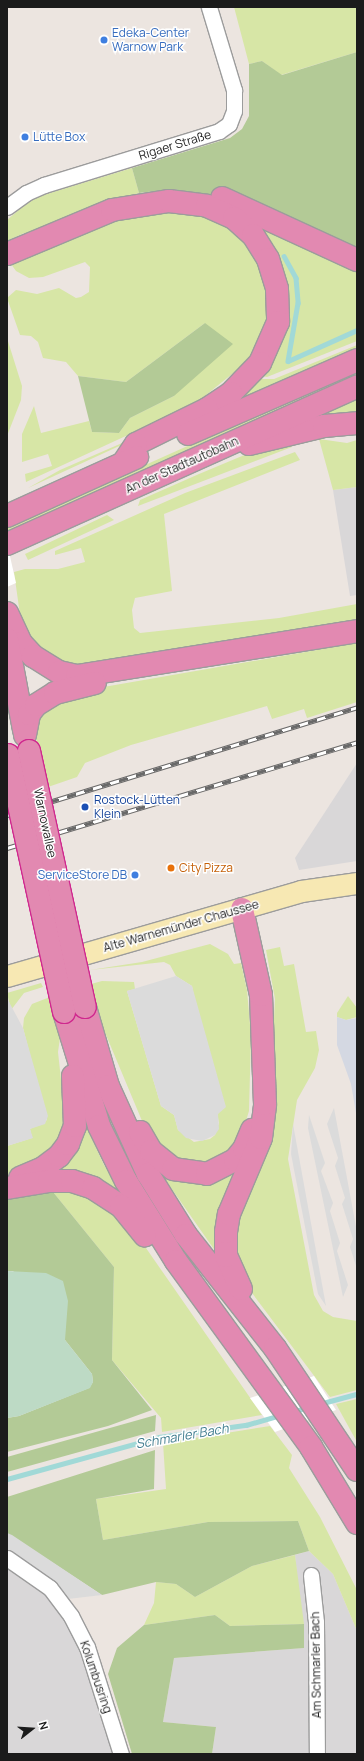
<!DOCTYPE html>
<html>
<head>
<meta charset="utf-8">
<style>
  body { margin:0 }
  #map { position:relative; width:364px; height:1761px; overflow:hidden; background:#ece5e0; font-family:Manrope,sans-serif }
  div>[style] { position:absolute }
  .residential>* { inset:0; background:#d9d7d8 }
  .grass>* { inset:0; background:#d7e6a6 }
  .forest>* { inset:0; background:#b3ca96 }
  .wetland>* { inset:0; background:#bddac5 }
  .parking>* { inset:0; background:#dbdbdb }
  .plaza>* { inset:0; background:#d4d8e2 }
  .pier>* { inset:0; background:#fff }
  .stream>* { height:4.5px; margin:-2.25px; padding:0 2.25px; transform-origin:2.25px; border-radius:2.25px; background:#a1d9d7 }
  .roads { filter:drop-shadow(1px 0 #9c9c9c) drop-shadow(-1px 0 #9c9c9c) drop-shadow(0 1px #9c9c9c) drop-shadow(0 -1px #9c9c9c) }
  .street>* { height:15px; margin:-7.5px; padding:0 7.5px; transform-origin:7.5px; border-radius:7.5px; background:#fff }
  .secondary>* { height:21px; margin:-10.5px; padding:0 10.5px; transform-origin:10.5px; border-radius:10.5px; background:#f7e8b3 }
  .highway>* { height:22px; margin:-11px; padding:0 11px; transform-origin:11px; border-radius:11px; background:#e289b1 }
  .rail>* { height:4.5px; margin-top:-2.25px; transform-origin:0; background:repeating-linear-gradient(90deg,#fff 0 9px,#696969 0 18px); box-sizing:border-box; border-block:1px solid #696969 }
  .bridges { filter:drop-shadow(1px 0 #cf288e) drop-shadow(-1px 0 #cf288e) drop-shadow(0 1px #cf288e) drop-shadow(0 -1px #cf288e) }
  .highway-bridge>* { height:22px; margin:-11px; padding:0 11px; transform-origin:11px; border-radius:11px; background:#e289b1 }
  .dots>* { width:11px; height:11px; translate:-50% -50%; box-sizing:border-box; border:2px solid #fff; border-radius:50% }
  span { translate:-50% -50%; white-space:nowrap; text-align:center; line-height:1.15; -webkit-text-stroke:3px #fff; paint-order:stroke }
  .shop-label { font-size:12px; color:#366cbe }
  .left { translate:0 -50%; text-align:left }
  .right { translate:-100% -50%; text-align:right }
  .street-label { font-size:12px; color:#1b1b1b }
  .transit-label { font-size:12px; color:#164399 }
  .food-label { font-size:12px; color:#c56008 }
  .water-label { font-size:13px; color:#427e90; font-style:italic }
  .frame { position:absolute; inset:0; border:8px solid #1b1b1b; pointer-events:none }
  .north { position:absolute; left:12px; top:1709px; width:40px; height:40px; -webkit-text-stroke:3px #fff; paint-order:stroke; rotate:73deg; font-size:11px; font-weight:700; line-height:16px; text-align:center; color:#1b1b1b }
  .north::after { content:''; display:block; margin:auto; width:14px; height:18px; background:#1b1b1b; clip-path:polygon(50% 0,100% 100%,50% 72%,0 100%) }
</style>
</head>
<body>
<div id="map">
  <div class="residential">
    <i style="clip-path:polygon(357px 487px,357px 595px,350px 596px,333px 490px)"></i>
    <i style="clip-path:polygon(357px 763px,357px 861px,299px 870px,295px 858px)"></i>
    <i style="clip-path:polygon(309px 1551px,333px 1574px,357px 1631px,357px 1754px,212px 1754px,216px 1727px,163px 1722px,174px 1658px,304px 1648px,295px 1555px)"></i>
    <i style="clip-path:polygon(7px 1558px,23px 1567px,80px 1632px,121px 1754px,7px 1754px)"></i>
  </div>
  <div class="grass">
    <i style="clip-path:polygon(234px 7px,357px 7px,357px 52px,281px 75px,262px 61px,249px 64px)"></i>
    <i style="clip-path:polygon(132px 168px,139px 193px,103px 204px,25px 237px,24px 233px,7px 241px,7px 220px,27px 203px,40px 196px)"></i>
    <i style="clip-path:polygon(112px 210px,222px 211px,275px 279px,256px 379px,274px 379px,357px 345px,357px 351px,225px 408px,249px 375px,237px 370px,201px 399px,180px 411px,26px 482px,25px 474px,52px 466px,48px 454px,22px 462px,22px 434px,34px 406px,41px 433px,89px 421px,92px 432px,119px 433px,130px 418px,174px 396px,205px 323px,126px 382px,78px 376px,66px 362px,43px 358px,38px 342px,31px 336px,20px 335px,7px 298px,16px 290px,37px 294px,59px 288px,76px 298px,81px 297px,89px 292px,90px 267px,85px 262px,43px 277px,29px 278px,16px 271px,11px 264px)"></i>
    <i style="clip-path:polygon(260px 223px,357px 269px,357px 341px,267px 377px,261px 376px,280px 348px,290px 305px,284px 270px)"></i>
    <i style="clip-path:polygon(7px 338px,22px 386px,21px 400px,7px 436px)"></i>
    <i style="clip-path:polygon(357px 370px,357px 377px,7px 533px,7px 527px)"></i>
    <i style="clip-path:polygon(357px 396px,357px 415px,320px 416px,321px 413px)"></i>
    <i style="clip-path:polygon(191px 413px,28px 488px,60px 470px)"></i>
    <i style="clip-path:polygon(319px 439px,347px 443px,357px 440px,357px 487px,333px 490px)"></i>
    <i style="clip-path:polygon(290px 444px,292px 447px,138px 506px,140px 500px,199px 474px,254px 451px)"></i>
    <i style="clip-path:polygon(295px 452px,300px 460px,164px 514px,172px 591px,135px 598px,132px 610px,134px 628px,140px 633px,279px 618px,357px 604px,357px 626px,84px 670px,48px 661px,22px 629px,14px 572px,25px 569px,58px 569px,85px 562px,81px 548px,55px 555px,55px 551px,185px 493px)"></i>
    <i style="clip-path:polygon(107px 515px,114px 520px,28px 560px,25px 554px)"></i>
    <i style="clip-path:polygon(357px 643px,357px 702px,307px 718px,304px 709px,272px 719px,267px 706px,131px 745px,85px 763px,77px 777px,48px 787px,35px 734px,35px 723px,43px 708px,92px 689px)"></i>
    <i style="clip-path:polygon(210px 944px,228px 954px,234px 964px,241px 963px,247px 990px,251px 1036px,249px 1111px,239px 1143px,213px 1164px,179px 1164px,145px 1128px,101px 1023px,91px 984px,102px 981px,134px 982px,135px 989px,127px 991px,161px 1106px,174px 1115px,178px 1130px,194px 1142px,210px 1139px,215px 1135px,219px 1123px,192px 986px,176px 976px,170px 965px,164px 962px,90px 970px,142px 962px)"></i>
    <i style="clip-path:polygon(280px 947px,284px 966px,294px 964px,306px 1032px,316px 1031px,319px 1050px,315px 1068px,297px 1100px,288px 1159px,314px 1295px,323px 1311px,333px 1317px,357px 1321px,357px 1390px,330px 1397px,249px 1289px,239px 1270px,234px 1235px,273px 1038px,275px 999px,266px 950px)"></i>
    <i style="clip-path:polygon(41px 983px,43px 987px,24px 993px,11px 1010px,7px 993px)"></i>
    <i style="clip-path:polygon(348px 996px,357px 1008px,357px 1017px,346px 1020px,337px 1017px,337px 1013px)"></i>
    <i style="clip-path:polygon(50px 997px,60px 1038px,58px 1052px,66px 1125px,51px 1152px,7px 1175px,7px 1146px,32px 1138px,30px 1129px,47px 1120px,23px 1028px,24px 1018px,32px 1004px)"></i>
    <i style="clip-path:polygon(83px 1120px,104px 1165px,124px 1196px,50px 1173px)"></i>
    <i style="clip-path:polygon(157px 1166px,235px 1170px,216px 1252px,162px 1175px)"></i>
    <i style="clip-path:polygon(49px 1187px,90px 1193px,130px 1225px,262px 1415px,162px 1432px,161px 1418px,112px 1360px,114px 1267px)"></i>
    <i style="clip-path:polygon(357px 1399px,357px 1442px,336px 1404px)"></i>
    <i style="clip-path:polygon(270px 1426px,292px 1455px,289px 1468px,320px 1517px,357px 1590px,357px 1631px,333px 1574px,309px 1551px,298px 1521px,208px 1522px,103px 1540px,96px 1499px,166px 1489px,163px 1443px)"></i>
    <i style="clip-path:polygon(295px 1555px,304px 1624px,230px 1626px,215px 1615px,144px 1625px,154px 1603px,156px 1582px,176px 1584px,195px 1597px,252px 1566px)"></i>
  </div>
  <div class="forest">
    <i style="clip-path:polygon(357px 52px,357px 260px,216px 196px,172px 189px,139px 193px,132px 168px,230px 138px,242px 129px,249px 116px,249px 64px,262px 61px,282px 75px)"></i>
    <i style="clip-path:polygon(205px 323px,233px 344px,174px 396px,130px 418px,119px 433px,92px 432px,78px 376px,126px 382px)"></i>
    <i style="clip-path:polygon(49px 1187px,114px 1267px,112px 1360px,152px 1410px,108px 1426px,7px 1452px,7px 1418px,19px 1416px,89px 1388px,93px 1382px,92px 1374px,65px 1340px,65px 1325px,13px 1271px,7px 1271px,7px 1194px)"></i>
    <i style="clip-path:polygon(156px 1415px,155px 1431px,7px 1472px,7px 1457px)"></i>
    <i style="clip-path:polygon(155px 1450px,154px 1489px,96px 1499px,103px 1540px,208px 1522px,298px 1521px,309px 1551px,252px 1566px,195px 1597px,176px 1584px,156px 1582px,102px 1595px,7px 1533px,7px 1497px)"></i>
    <i style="clip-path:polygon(215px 1615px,230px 1626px,304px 1624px,304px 1648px,174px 1658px,163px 1722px,216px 1727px,212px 1754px,132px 1754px,108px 1674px,117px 1648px,144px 1625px)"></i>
  </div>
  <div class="wetland">
    <i style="clip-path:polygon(7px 1271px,46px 1273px,63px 1281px,68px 1301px,65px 1340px,92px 1374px,93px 1382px,90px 1388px,19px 1416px,7px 1418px)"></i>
  </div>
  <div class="parking">
    <i style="clip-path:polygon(176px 976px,192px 986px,226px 1107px,218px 1114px,219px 1129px,215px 1135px,202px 1141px,186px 1138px,178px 1130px,174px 1115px,161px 1106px,127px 991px)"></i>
    <i style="clip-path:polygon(8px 1000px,23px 1028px,48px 1116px,45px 1124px,30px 1129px,33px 1138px,7px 1146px)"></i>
    <i style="clip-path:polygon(334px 1108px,357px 1232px,357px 1269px,350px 1247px,353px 1239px,342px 1204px,345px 1198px,335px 1166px,338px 1158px,327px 1124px)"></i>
    <i style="clip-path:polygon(309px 1115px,325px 1163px,321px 1171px,333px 1203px,330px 1211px,340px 1243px,337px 1251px,348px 1285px,343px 1297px,308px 1128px)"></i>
    <i style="clip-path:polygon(293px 1124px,326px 1306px,318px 1294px,291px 1154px)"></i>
    <i style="clip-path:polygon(7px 1533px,12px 1535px,102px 1595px,59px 1600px,7px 1558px)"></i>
  </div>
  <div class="plaza">
    <i style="clip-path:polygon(337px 1017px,346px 1020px,357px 1018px,357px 1119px,351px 1084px,337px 1045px)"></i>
  </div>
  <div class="pier">
    <i style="clip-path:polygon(7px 543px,16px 583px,7px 587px)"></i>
    <i style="clip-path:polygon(314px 1376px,336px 1410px,275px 1432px,250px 1398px)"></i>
  </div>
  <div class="stream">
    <i style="left:284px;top:256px;width:25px;rotate:61deg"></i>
    <i style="left:296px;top:278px;width:25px;rotate:85deg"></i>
    <i style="left:298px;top:303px;width:59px;rotate:99.8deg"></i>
    <i style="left:288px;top:361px;width:76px;rotate:-24.2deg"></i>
    <i style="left:319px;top:1404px;width:39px;rotate:-15deg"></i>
    <i style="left:292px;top:1412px;width:17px;rotate:-17deg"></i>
    <i style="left:7px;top:1479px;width:158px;rotate:-15.4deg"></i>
    <i style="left:159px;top:1437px;width:88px;rotate:-7.9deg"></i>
    <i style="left:246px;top:1425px;width:36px;rotate:-16deg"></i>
  </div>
  <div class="roads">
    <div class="street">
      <i style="left:7px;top:207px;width:24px;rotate:-36deg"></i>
      <i style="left:26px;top:193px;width:20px;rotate:-24deg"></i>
      <i style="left:44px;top:185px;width:183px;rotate:-17.1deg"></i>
      <i style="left:219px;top:131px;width:12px;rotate:-35deg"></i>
      <i style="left:229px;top:124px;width:14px;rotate:-69deg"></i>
      <i style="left:234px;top:111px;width:21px;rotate:-90deg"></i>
      <i style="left:234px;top:90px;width:87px;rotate:-106.8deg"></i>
      <i style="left:7px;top:1558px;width:52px;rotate:34.9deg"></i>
      <i style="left:50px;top:1588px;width:35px;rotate:53deg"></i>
      <i style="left:71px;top:1616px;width:35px;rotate:63deg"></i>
      <i style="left:87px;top:1647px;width:112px;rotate:72.4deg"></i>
      <i style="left:311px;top:1575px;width:47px;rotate:83.9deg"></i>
      <i style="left:316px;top:1622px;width:132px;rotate:89.6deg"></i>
    </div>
    <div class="secondary">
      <i style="left:7px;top:976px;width:306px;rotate:-16.1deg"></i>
      <i style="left:301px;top:891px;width:57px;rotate:-8.1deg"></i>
    </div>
    <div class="highway">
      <i style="left:222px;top:198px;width:149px;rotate:24.7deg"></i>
      <i style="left:7px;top:254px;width:114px;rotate:-22.7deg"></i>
      <i style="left:112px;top:210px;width:58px;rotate:-9deg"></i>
      <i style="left:169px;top:201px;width:38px;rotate:7deg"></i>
      <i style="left:207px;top:206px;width:30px;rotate:24deg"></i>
      <i style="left:234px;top:218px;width:25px;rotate:42deg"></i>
      <i style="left:253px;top:235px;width:28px;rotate:58deg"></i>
      <i style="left:268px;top:259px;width:31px;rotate:73deg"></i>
      <i style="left:277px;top:289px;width:33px;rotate:88deg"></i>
      <i style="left:278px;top:322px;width:45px;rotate:113.7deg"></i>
      <i style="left:260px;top:363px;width:42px;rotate:134deg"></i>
      <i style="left:231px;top:393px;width:29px;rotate:146deg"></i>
      <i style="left:207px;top:409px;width:79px;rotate:153.8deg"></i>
      <i style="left:136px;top:444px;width:23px;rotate:124deg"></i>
      <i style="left:188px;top:434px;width:184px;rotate:-23.6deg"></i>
      <i style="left:249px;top:444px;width:77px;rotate:-13.5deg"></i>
      <i style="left:324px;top:426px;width:33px;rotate:-5deg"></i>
      <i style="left:7px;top:516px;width:143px;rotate:-24.4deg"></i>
      <i style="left:7px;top:544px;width:384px;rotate:-24.2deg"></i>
      <i style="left:7px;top:613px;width:33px;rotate:65deg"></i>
      <i style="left:21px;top:643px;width:18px;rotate:47deg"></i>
      <i style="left:33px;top:656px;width:31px;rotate:32deg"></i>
      <i style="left:59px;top:672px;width:18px;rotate:13deg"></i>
      <i style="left:77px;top:676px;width:284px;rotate:-9.1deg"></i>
      <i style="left:7px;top:639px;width:93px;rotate:79.4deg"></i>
      <i style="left:25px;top:735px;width:21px;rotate:-79deg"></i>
      <i style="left:29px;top:714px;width:11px;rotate:-52deg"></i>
      <i style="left:36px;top:705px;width:22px;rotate:-32deg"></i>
      <i style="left:55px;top:693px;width:41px;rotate:-14deg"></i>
      <i style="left:85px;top:1007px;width:82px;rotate:73.8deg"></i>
      <i style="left:108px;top:1086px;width:97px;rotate:65.6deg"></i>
      <i style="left:148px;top:1174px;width:72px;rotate:58.1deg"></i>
      <i style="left:186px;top:1235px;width:144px;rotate:51.8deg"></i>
      <i style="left:275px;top:1348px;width:147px;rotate:56.1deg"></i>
      <i style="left:64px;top:1012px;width:119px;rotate:72.9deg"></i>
      <i style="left:99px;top:1126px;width:61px;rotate:63.9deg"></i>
      <i style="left:126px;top:1181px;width:94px;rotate:58deg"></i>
      <i style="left:176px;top:1261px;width:230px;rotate:54deg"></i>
      <i style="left:311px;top:1447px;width:89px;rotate:58.8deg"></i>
      <i style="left:140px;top:1132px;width:22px;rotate:60deg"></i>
      <i style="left:151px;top:1151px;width:28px;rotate:39deg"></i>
      <i style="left:173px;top:1169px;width:34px;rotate:8deg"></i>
      <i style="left:207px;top:1174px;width:31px;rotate:-27deg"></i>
      <i style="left:235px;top:1160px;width:14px;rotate:-51deg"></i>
      <i style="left:244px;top:1149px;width:21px;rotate:-67deg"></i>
      <i style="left:20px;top:1178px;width:25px;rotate:-23deg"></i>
      <i style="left:43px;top:1168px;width:20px;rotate:-37deg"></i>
      <i style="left:59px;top:1156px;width:15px;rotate:-53deg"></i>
      <i style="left:68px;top:1144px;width:19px;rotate:-69deg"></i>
      <i style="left:75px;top:1126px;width:50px;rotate:-92.3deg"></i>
      <i style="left:7px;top:1188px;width:43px;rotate:-9.5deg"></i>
      <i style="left:49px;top:1181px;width:23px"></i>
      <i style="left:72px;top:1181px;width:22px;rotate:18deg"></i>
      <i style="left:93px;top:1188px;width:33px;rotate:33deg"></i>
      <i style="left:121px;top:1206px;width:38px;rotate:51deg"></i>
      <i style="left:241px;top:1289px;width:36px;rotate:-114deg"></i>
      <i style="left:226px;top:1256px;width:24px;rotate:-90deg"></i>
      <i style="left:226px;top:1232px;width:18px;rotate:-81deg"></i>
      <i style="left:229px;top:1214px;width:82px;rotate:-67.2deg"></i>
      <i style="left:261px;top:1138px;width:34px;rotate:-83deg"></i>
      <i style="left:265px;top:1104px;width:109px;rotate:-92.1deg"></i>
      <i style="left:261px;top:995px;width:88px;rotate:-102.5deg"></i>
    </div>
  </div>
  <div class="rail">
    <i style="left:7px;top:815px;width:366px;rotate:-17.1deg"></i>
    <i style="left:7px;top:848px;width:366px;rotate:-16.8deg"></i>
  </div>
  <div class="bridges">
    <div class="highway-bridge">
      <i style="left:29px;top:751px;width:262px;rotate:77.7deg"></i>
      <i style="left:8px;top:755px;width:263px;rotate:77.7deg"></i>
    </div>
  </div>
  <div class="dots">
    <i style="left:104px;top:40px;background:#3f7fe0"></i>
    <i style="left:25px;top:137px;background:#3f7fe0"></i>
    <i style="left:85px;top:807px;background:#1a4fb4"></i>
    <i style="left:171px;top:868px;background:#e8710a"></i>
    <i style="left:135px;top:875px;background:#3f7fe0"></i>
  </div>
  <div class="shop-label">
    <span class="left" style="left:112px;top:40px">Edeka-Center<br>Warnow Park</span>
    <span class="left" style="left:33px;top:137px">Lütte Box</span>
    <span class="right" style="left:127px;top:875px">ServiceStore DB</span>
  </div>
  <div class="street-label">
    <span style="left:175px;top:145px;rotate:-17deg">Rigaer Straße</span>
    <span style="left:182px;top:465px;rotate:-24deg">An der Stadtautobahn</span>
    <span style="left:45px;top:823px;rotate:78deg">Warnowallee</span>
    <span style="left:181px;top:926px;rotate:-16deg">Alte Warnemünder Chaussee</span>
    <span style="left:316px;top:1665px;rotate:-91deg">Am Schmarler Bach</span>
    <span style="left:96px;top:1677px;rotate:71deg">Kolumbusring</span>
  </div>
  <div class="transit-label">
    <span class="left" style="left:94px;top:807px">Rostock-Lütten<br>Klein</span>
  </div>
  <div class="food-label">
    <span class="left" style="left:179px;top:868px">City Pizza</span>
  </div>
  <div class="water-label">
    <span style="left:182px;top:1436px;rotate:-10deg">Schmarler Bach</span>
  </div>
  <div class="frame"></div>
  <div class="north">N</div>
</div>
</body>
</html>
